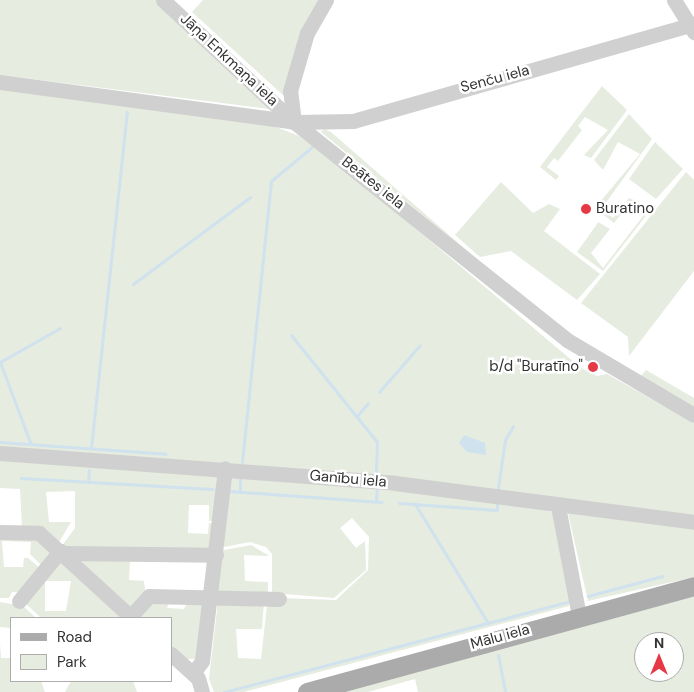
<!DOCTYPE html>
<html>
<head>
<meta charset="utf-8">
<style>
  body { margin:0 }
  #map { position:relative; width:694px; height:692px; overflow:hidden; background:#fff; font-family:"DM Sans",sans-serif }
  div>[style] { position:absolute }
  .green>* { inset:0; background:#e6ecdf }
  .water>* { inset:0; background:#cfe2ee }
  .stream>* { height:3px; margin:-1.5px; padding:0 1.5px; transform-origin:1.5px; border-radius:1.5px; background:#cfe2ee }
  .minor>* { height:15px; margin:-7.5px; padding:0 7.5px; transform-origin:7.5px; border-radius:7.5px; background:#d0d0d0 }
  .major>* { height:19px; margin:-9.5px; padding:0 9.5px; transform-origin:9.5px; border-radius:9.5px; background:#ababab }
  .dots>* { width:14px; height:14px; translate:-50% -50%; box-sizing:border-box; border:2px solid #fff; border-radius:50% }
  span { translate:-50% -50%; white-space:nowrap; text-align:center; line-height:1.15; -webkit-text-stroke:5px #fff; paint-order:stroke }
  .street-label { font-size:15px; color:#333 }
  .poi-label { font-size:15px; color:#333 }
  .left { translate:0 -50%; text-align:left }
  .right { translate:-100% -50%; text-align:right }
  .legend { position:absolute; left:10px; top:617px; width:162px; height:65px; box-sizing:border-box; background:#fff; border:1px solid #adadad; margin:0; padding:6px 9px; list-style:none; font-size:15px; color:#333 }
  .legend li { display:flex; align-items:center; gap:10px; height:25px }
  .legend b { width:25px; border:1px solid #adadad }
  .north { position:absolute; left:634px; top:632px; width:50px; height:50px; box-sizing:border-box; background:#fff; border:1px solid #adadad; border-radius:50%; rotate:0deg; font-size:14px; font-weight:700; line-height:20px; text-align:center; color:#333 }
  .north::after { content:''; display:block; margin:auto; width:18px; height:22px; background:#e63946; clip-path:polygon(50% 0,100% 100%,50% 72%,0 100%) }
</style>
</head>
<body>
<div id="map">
  <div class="green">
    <i style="clip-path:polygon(0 0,158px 0,263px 96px,269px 109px,0 75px)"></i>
    <i style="clip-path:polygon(203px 0,320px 0,285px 97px,192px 12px)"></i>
    <i style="clip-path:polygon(602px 86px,627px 110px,591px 158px,584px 155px,608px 130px,585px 117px,578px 126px,582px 130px,558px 161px,554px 158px,547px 167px,559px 176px,556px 180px,540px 167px)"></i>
    <i style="clip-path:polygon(0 88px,271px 125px,299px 136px,338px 163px,581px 368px,597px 376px,607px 374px,694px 423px,694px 517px,0 450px)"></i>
    <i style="clip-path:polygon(629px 114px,652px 139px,602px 208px,613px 218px,629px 198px,652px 208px,603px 271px,577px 252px,595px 227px,598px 222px,610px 229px,591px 253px,603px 268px,647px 211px,630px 203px,614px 223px,595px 208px,640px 154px,618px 142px,603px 170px,594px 160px)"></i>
    <i style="clip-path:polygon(324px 129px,331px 132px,480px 262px,321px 132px)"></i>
    <i style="clip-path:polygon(655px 142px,683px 169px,656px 199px,629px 179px)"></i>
    <i style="clip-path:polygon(686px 172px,694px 180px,694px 271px,629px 356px,628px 337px,581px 303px)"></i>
    <i style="clip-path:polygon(501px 182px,533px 213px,549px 204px,560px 209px,544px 231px,600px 274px,577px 300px,511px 251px,480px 257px,455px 235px)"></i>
    <i style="clip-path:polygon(646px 370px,694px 398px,694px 407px,641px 376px)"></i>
    <i style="clip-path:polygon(0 458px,217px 475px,214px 521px,209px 521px,209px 505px,189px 505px,188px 533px,208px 534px,209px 523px,214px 524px,212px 552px,61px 547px,75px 528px,75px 491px,46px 492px,49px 522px,71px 522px,58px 544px,22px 529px,20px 489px,0 488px)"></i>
    <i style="clip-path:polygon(234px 477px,351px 484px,549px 510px,555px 515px,571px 594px,569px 606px,244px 692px,214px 692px,209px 679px,218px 601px,264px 601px,262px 629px,236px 629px,238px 658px,261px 659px,267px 605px,282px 598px,336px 600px,368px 570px,369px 537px,352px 518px,340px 528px,356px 548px,365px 541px,366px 570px,334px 598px,272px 593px,272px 554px,266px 547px,250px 542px,219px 548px,227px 482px)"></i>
    <i style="clip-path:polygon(568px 513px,694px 526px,694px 577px,588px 601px)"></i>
    <i style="clip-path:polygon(0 535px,38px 536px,53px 548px,44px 568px,30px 554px,31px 542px,2px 541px,4px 567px,23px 567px,24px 558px,28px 558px,42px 570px,24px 592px,12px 592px,9px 598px,0 598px)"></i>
    <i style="clip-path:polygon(251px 545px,269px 556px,244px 555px,245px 581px,268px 582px,268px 594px,219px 592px,215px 584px,219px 551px)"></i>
    <i style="clip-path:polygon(76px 557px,130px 560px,129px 580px,144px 581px,145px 590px,129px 611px)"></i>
    <i style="clip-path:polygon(evenodd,59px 558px,124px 618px,41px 618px,25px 603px,59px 558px,45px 581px,71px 581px,66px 611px,45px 611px,45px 581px)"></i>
    <i style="clip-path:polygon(evenodd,694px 593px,694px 692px,418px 692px,415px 679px,368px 692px,334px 692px,694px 593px,644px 642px,674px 642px,674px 672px,644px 672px,644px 642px)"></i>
    <i style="clip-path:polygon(147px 600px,170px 600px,167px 608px,184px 609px,189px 600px,203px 603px,196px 659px,184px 659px,171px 649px,171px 618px,139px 618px)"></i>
    <i style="clip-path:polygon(0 602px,23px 606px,36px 618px,11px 618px,11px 628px,0 627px)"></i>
    <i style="clip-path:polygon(0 643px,1px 658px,11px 658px,11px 681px,41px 681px,45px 692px,0 692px)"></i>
    <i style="clip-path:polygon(71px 681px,133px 681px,137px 692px,65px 692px)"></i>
  </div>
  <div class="water">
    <i style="clip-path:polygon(464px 435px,485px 443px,486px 455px,467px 452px,459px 443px)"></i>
  </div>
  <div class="stream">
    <i style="left:133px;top:284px;width:146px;rotate:-36.6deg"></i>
    <i style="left:291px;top:335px;width:137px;rotate:51.2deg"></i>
    <i style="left:377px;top:442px;width:33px;rotate:92deg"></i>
    <i style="left:379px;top:392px;width:62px;rotate:-48.9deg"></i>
    <i style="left:357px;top:416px;width:17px;rotate:-50deg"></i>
    <i style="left:0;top:442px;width:166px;rotate:4.1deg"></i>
    <i style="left:30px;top:442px;width:85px;rotate:-110.6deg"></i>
    <i style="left:0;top:362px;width:69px;rotate:-29.5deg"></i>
    <i style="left:91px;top:448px;width:338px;rotate:-83.9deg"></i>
    <i style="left:242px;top:462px;width:282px;rotate:-84.1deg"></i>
    <i style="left:271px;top:181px;width:53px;rotate:-39.7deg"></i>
    <i style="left:21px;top:478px;width:192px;rotate:3.3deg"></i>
    <i style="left:88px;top:482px;width:12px;rotate:-85deg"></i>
    <i style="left:498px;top:488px;width:49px;rotate:-81.7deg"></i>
    <i style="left:505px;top:440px;width:16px;rotate:-60deg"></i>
    <i style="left:229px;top:491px;width:153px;rotate:4.1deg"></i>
    <i style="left:240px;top:492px;width:14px;rotate:-90deg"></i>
    <i style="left:376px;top:501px;width:13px;rotate:-86deg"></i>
    <i style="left:399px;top:503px;width:98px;rotate:4.1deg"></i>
    <i style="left:497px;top:510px;width:6px;rotate:-90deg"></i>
    <i style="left:415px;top:504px;width:140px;rotate:58.5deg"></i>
    <i style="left:588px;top:596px;width:77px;rotate:-15.1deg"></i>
    <i style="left:498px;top:655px;width:38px;rotate:79deg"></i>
    <i style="left:224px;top:692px;width:356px;rotate:-14.7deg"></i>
  </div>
  <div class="minor">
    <i style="left:163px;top:0;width:179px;rotate:43deg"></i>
    <i style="left:674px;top:0;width:38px;rotate:58deg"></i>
    <i style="left:0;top:82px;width:297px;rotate:7.7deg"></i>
    <i style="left:294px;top:122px;width:349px;rotate:38.6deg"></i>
    <i style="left:567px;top:340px;width:147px;rotate:30.6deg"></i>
    <i style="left:294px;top:122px;width:31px;rotate:-97deg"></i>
    <i style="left:290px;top:91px;width:60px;rotate:-73.7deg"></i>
    <i style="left:307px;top:33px;width:38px;rotate:-60deg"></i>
    <i style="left:296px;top:122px;width:57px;rotate:-1deg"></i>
    <i style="left:353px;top:121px;width:355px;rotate:-15.9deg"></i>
    <i style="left:0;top:453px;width:396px;rotate:4.3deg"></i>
    <i style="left:395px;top:483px;width:302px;rotate:7.4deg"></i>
    <i style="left:558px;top:506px;width:112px;rotate:79.2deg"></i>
    <i style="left:0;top:532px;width:39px;rotate:1deg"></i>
    <i style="left:39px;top:533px;width:126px;rotate:42.4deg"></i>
    <i style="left:63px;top:553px;width:153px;rotate:0.7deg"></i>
    <i style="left:19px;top:601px;width:65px;rotate:-50.6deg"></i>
    <i style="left:130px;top:617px;width:28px;rotate:-48deg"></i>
    <i style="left:149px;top:596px;width:130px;rotate:1.3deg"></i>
    <i style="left:171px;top:654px;width:36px;rotate:42deg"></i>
    <i style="left:198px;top:678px;width:15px;rotate:74deg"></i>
    <i style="left:193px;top:673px;width:15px;rotate:-53deg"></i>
    <i style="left:202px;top:661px;width:194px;rotate:-83.2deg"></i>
  </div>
  <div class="major">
    <i style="left:307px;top:692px;width:401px;rotate:-15.3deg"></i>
  </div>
  <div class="dots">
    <i style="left:586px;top:209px;background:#e63946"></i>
    <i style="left:593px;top:367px;background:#e63946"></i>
  </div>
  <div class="street-label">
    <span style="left:229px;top:60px;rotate:43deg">Jāņa Enkmaņa iela</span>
    <span style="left:495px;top:79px;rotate:-15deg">Senču iela</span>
    <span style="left:373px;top:183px;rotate:38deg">Beātes iela</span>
    <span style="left:348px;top:479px;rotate:5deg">Ganību iela</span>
    <span style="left:500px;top:637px;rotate:-15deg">Mālu iela</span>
  </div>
  <div class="poi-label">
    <span class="left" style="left:596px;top:209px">Buratino</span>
    <span class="right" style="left:583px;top:367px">b/d "Buratīno"</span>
  </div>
  <ul class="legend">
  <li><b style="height:6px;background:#ababab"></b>Road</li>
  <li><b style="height:14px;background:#e6ecdf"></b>Park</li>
  </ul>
  <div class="north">N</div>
</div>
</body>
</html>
